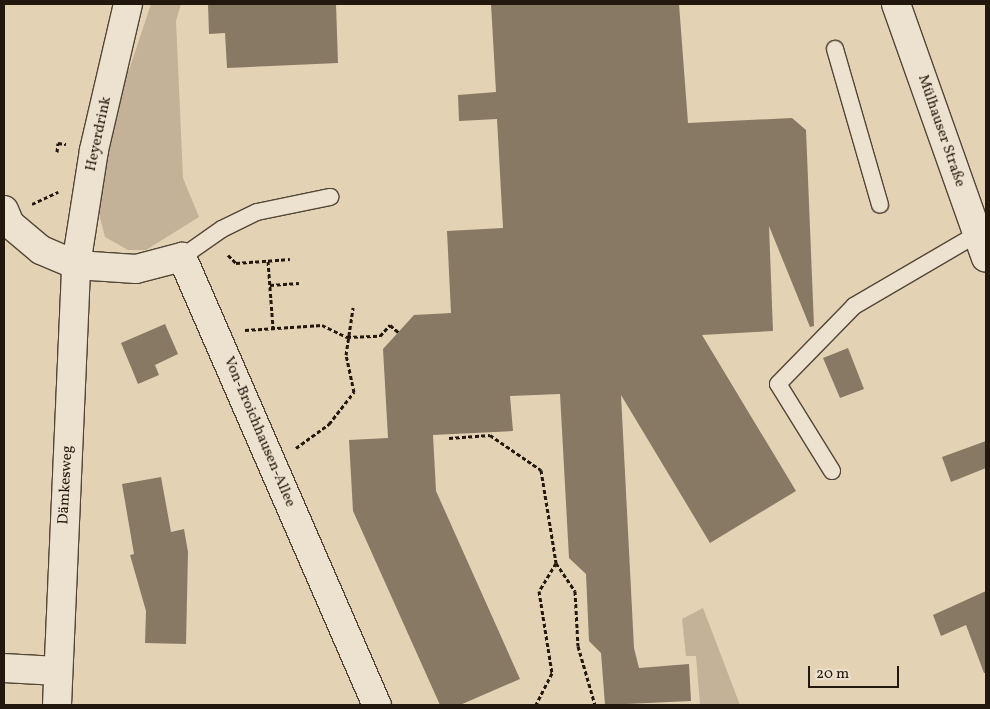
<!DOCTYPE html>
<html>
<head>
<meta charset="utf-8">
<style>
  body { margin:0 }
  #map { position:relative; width:990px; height:709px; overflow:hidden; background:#e4d2b5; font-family:Vollkorn,serif }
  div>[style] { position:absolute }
  .green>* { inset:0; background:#c3b298 }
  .building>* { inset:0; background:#877964 }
  .path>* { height:3px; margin-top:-1.5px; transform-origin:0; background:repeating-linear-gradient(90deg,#22180d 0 4px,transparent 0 6.5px) }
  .roads { filter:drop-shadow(1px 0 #524637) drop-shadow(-1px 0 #524637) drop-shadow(0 1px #524637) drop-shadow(0 -1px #524637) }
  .lane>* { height:16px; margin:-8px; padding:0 8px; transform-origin:8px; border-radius:8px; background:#ede2cf }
  .street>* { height:28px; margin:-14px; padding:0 14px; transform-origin:14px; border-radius:14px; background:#ede2cf }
  .secondary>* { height:28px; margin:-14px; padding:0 14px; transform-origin:14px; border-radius:14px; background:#ede2cf }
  span { translate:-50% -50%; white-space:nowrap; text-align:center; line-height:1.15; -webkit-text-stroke:4px #ede2cf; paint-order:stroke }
  .street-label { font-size:15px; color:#22180d }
  .frame { position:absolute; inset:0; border:5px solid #22180d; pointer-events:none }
  .scale { position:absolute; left:808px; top:666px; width:91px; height:22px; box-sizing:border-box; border:2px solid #22180d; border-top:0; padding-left:6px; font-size:15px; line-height:18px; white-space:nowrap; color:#22180d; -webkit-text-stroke:4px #ede2cf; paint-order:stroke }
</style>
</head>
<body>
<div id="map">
  <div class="green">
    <i style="clip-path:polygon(151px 4px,181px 4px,176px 21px,183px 178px,199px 217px,146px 250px,128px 250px,105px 237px,98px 210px,123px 68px,129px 70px)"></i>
    <i style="clip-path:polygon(703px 608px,740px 705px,700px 705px,696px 656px,686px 656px,682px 619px)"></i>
  </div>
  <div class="building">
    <i style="clip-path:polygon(208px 4px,336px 4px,338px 63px,227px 68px,225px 33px,209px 34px)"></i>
    <i style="clip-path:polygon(491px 4px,679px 4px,688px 123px,792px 118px,806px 130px,814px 326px,810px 327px,769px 226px,773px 331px,702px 335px,796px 491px,710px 543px,621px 395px,634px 648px,639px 668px,689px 664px,691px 701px,605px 705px,601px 653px,589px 641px,586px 574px,569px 558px,560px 394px,510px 396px,513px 431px,433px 435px,436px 491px,520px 679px,460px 705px,440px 705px,353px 511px,349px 440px,388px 438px,383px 349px,414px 315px,451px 313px,447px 231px,503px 228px,497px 119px,459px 121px,458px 95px,496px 92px)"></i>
    <i style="clip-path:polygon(165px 324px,178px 354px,155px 365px,159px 375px,138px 384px,121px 343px)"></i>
    <i style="clip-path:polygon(848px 348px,864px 389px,840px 398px,823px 358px)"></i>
    <i style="clip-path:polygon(986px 441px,986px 468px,951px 482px,942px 457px)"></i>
    <i style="clip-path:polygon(161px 477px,171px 532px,184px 529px,188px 552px,186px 644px,145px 643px,146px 611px,130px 555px,134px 554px,122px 484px)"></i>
    <i style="clip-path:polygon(986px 591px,986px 673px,984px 673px,966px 625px,941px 636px,933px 615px)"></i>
  </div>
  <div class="path">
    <i style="left:57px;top:152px;width:9px;rotate:-84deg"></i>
    <i style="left:58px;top:143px;width:8px;rotate:7deg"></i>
    <i style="left:32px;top:204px;width:29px;rotate:-25deg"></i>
    <i style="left:228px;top:255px;width:11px;rotate:45deg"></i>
    <i style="left:236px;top:263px;width:54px;rotate:-4.2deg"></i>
    <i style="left:268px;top:261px;width:67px;rotate:85.7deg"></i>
    <i style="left:270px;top:285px;width:29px;rotate:-4deg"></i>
    <i style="left:245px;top:330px;width:77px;rotate:-3.7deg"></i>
    <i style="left:322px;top:325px;width:28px;rotate:26deg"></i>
    <i style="left:347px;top:337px;width:33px;rotate:-2deg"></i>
    <i style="left:380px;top:336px;width:15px;rotate:-48deg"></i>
    <i style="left:390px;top:325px;width:11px;rotate:41deg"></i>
    <i style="left:449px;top:438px;width:41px;rotate:-4.2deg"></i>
    <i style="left:490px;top:435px;width:62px;rotate:34.5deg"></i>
    <i style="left:541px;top:470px;width:94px;rotate:80.8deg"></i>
    <i style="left:556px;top:563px;width:33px;rotate:121deg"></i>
    <i style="left:539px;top:591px;width:83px;rotate:81deg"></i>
    <i style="left:552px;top:673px;width:36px;rotate:117deg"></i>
    <i style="left:296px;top:448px;width:41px;rotate:-36deg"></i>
    <i style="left:329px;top:424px;width:41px;rotate:-52deg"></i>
    <i style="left:354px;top:392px;width:38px;rotate:-102deg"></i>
    <i style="left:346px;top:355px;width:48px;rotate:-81.5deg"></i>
    <i style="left:556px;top:563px;width:34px;rotate:56deg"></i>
    <i style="left:575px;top:591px;width:55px;rotate:86.9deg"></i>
    <i style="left:578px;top:646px;width:61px;rotate:73.9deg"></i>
  </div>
  <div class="roads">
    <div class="lane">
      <i style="left:835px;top:49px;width:162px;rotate:73.9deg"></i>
      <i style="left:182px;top:257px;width:49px;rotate:-35deg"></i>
      <i style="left:222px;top:229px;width:39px;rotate:-26deg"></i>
      <i style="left:257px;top:212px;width:75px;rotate:-11.6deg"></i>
      <i style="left:832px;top:471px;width:102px;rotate:-121.8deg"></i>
      <i style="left:778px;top:384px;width:109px;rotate:-45.7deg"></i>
      <i style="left:854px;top:306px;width:143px;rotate:-30.3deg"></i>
    </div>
    <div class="street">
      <i style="left:4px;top:210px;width:15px;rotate:67deg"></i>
      <i style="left:10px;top:224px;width:40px;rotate:40deg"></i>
      <i style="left:41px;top:250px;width:38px;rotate:23deg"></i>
      <i style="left:76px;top:265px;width:60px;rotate:3.8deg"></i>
      <i style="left:136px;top:269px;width:48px;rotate:-14.6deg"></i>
      <i style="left:182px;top:257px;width:489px;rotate:66.5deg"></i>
      <i style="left:4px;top:668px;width:53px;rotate:3.2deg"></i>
      <i style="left:57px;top:705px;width:440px;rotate:-87.5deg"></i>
      <i style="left:76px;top:265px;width:116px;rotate:-81.1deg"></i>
      <i style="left:94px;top:150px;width:150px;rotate:-76.9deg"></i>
    </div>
    <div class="secondary">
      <i style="left:896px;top:4px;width:269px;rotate:70.5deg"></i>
    </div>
  </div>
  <div class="street-label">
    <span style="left:941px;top:131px;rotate:71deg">Mülhauser Straße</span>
    <span style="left:99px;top:134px;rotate:-78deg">Heyerdrink</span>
    <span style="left:259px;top:432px;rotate:67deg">Von-Broichhausen-Allee</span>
    <span style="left:66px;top:485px;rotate:-87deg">Dämkesweg</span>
  </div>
  <div class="frame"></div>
  <div class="scale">20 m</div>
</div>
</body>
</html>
